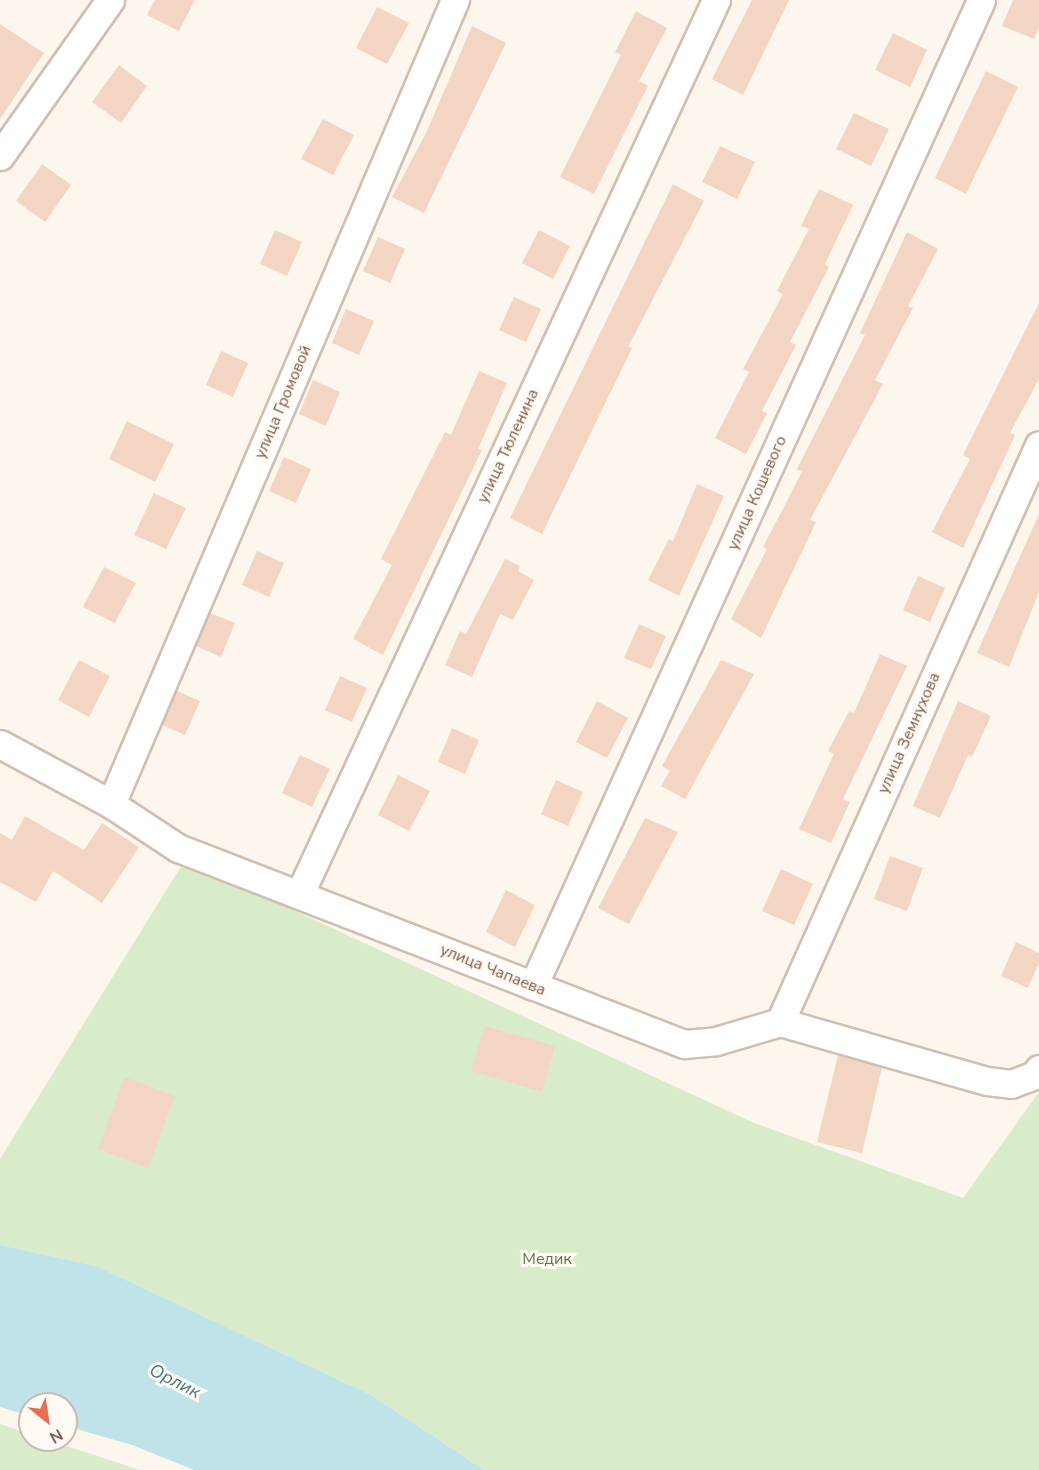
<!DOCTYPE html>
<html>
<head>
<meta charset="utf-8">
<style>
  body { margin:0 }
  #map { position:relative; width:1039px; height:1470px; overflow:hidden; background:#fdf6ec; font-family:"Nunito Sans",sans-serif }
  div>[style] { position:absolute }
  .green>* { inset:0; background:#d8ecc9 }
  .water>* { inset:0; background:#bfe3e8 }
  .building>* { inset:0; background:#f3d5c3 }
  .roads { filter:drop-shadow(2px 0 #d1beb0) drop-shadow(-2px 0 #d1beb0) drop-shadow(0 2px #d1beb0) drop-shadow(0 -2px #d1beb0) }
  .minor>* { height:27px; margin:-13.5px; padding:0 13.5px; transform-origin:13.5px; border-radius:13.5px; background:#fff }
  span { translate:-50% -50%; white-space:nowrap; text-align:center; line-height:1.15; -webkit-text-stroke:6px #fffaf3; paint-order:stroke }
  .street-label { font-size:16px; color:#7a5c4d }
  .park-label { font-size:16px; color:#537a41 }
  .water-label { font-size:18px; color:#437c86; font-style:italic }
  .north { position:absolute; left:18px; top:1392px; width:60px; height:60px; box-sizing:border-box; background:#fffaf3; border:2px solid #cabbb1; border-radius:50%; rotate:150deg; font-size:16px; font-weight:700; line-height:24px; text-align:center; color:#7a5c4d }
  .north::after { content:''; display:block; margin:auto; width:21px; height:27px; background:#e76f51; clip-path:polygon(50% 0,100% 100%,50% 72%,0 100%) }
</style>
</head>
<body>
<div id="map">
  <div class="green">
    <i style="clip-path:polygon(185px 860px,754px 1123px,963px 1198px,1039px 1092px,1039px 1470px,484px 1470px,371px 1395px,96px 1266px,0 1245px,0 1159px)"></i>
    <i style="clip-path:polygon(0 1424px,30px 1434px,30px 1440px,48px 1440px,140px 1470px,0 1470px)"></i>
  </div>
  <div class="water">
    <i style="clip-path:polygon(0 1245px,96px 1266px,371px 1395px,484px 1470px,194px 1470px,132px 1445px,66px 1426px,66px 1404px,30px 1404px,30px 1416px,0 1407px)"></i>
  </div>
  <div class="building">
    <i style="clip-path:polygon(155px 0,195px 0,179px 31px,147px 15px)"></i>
    <i style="clip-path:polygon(752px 0,789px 0,743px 95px,712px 79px)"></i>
    <i style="clip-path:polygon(1013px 0,1039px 0,1039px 27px,1034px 39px,1002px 26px)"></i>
    <i style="clip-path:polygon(377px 7px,409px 23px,387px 64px,356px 48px)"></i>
    <i style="clip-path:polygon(636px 11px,667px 28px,639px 81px,648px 86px,594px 194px,560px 177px,621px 55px,615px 52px)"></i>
    <i style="clip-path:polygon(0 24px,44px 53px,0 119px)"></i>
    <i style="clip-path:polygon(472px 26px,506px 43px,424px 213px,392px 197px,427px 131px)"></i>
    <i style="clip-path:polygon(893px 33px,927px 50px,910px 87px,875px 70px)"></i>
    <i style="clip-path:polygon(119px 65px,147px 86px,121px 123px,92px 102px)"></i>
    <i style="clip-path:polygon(986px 71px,1018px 87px,966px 194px,935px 178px)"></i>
    <i style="clip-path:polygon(854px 113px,889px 129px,871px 166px,836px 149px)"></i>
    <i style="clip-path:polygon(323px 119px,354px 135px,333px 175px,301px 159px)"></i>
    <i style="clip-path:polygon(720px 146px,755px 162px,737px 199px,702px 182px)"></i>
    <i style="clip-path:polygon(42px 164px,71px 185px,45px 222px,16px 201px)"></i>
    <i style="clip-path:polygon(673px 184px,704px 201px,628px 347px,632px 348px,542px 534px,510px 518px)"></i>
    <i style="clip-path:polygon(819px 189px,853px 205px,825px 264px,829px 267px,790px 342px,796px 345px,762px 411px,767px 413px,746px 454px,715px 438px,749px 372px,743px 369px,783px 294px,777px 291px,809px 229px,801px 226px)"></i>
    <i style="clip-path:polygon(275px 230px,302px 242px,287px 276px,260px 264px)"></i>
    <i style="clip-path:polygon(539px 230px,570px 246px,553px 279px,522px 263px)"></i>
    <i style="clip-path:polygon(907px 232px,938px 249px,908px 306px,913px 308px,875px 380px,883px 384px,810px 520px,816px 522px,761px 638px,731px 619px,767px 549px,763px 547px,802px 472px,797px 469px,865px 335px,860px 333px)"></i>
    <i style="clip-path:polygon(378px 237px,405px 249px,390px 283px,363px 271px)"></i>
    <i style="clip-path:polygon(514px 297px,541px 309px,526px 342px,499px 330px)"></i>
    <i style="clip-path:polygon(1039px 303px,1039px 379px,1010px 433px,1015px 435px,963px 548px,932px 532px,970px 459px,963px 455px)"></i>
    <i style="clip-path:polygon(346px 309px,374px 321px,359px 355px,332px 343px)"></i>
    <i style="clip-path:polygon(221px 351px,248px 363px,233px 397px,206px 385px)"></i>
    <i style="clip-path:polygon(479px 371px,507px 383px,478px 449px,482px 450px,383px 655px,353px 639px,392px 565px,381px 559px,445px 432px,451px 435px)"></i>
    <i style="clip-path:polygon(313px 380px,340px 392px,326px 426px,299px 414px)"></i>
    <i style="clip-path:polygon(127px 421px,174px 444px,155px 482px,109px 459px)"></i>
    <i style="clip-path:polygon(284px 457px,311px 469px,296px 503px,269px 491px)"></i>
    <i style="clip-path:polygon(697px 484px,724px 496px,679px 596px,648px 580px,669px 539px,673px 541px)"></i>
    <i style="clip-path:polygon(154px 493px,186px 508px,166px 549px,134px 535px)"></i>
    <i style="clip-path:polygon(1039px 514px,1039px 592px,1009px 667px,977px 653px)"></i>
    <i style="clip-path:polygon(257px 551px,284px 563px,269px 597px,242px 585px)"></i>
    <i style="clip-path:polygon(505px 559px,520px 566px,518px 571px,534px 580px,513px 620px,500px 614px,472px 677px,445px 665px,460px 631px,466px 634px)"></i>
    <i style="clip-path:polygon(104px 567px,136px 583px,115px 623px,83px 607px)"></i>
    <i style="clip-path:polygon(918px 576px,945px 588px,930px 622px,903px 610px)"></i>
    <i style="clip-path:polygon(210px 613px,235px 623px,221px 657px,196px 646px)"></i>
    <i style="clip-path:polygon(639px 624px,666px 636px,651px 669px,624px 658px)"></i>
    <i style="clip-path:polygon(880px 654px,907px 666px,843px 799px,850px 802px,831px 843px,799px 829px,834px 754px,828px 751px,849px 711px,854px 713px)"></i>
    <i style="clip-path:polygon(79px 660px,110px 676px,89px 717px,58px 700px)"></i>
    <i style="clip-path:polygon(721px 660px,754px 674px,685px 799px,661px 786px,670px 771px,662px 766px)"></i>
    <i style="clip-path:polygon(340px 676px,367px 688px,352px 722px,325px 710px)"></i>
    <i style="clip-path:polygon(177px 691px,200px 701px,185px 735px,162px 725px)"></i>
    <i style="clip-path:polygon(597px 701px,628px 718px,607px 758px,576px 742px)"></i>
    <i style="clip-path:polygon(958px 701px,991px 716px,972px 757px,968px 755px,940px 818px,913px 806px)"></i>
    <i style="clip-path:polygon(452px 728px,479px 740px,465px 774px,438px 762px)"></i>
    <i style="clip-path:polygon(300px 755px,330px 769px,312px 807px,282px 793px)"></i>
    <i style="clip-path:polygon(398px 775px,430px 791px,409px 831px,378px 815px)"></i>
    <i style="clip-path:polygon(556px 780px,583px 792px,568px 826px,541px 814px)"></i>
    <i style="clip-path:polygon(25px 816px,84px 850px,102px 823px,139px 847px,102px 903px,53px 871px,36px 902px,0 882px,0 833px,12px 840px)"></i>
    <i style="clip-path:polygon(645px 818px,678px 832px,629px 924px,598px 908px)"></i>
    <i style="clip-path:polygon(890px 856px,923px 868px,907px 911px,874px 899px)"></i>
    <i style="clip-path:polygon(781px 869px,813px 884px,794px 925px,762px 911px)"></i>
    <i style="clip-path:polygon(506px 890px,535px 905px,515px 947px,486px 932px)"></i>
    <i style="clip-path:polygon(1016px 942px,1039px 953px,1039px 963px,1028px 988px,1001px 976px)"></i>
    <i style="clip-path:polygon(485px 1026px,555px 1046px,542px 1092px,471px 1071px)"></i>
    <i style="clip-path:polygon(838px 1055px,882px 1067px,862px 1153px,817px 1142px)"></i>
    <i style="clip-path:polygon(124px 1077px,175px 1096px,148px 1168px,98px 1149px)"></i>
  </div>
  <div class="roads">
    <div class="minor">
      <i style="left:0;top:156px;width:191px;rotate:-54.8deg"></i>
      <i style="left:0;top:744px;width:126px;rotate:28.4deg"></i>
      <i style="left:111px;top:804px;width:80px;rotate:33.3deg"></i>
      <i style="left:178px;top:848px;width:543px;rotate:21.17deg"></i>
      <i style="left:684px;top:1044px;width:32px;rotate:-5deg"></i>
      <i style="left:716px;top:1041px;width:67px;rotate:-16.5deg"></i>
      <i style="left:780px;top:1022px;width:215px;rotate:15.9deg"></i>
      <i style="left:987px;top:1081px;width:24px;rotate:7deg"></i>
      <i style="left:1011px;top:1084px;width:25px;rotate:-21deg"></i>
      <i style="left:1034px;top:1075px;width:8px;rotate:-50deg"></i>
      <i style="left:111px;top:804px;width:875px;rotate:-66.84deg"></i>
      <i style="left:300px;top:893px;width:985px;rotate:-65.02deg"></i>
      <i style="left:533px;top:986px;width:1083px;rotate:-65.56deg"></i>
      <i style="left:780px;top:1022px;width:632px;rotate:-65.83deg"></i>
    </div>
  </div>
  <div class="street-label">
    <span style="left:283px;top:402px;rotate:-67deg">улица Громовой</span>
    <span style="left:508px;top:446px;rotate:-65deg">улица Тюленина</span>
    <span style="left:757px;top:493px;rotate:-66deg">улица Кошевого</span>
    <span style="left:909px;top:733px;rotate:-66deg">улица Земнухова</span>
    <span style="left:493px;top:970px;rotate:22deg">улица Чапаева</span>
  </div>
  <div class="park-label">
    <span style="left:547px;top:1259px">Медик</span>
  </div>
  <div class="water-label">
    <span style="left:175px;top:1381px;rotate:27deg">Орлик</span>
  </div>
  <div class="north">N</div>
</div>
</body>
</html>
